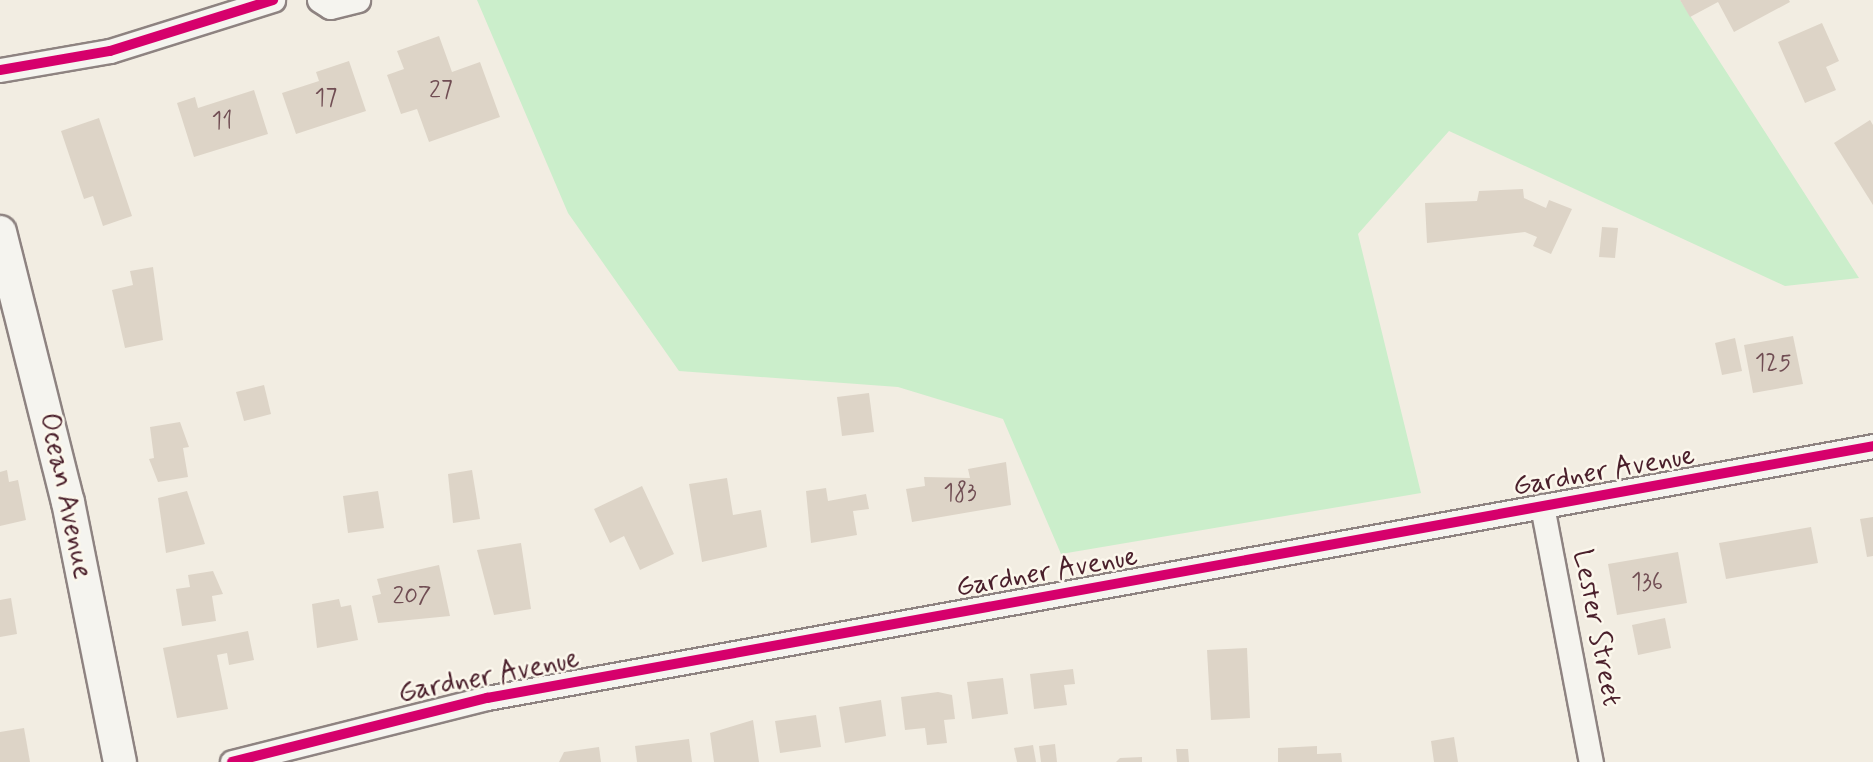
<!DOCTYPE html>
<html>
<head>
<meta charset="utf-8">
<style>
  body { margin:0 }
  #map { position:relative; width:1873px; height:762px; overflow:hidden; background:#f2ede2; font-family:Mynerve,sans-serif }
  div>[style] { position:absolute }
  .green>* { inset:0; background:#cbeecb }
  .building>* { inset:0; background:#ddd4c7 }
  .roads { filter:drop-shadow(2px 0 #8e8381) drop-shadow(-2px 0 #8e8381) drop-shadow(0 2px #8e8381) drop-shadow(0 -2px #8e8381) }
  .street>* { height:23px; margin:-11.5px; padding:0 11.5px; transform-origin:11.5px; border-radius:11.5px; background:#f5f4ef }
  .secondary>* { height:32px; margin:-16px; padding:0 16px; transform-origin:16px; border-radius:16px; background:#f5f4ef }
  .cycleway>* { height:10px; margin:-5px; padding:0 5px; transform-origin:5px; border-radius:5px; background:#d6006c }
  span { translate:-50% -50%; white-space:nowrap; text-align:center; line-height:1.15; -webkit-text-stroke:5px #fbf7ec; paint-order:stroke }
  .number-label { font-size:24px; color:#704d53 }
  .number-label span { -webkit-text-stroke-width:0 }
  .street-label { font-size:28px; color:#4a1f2b }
</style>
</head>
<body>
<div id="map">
  <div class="green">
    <i style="clip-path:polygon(477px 0,1680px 0,1859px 278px,1785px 286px,1449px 131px,1358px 234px,1421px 493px,1061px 554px,1003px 419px,898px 387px,679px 371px,568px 213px)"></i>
  </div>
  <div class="building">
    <i style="clip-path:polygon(1680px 0,1789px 0,1790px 2px,1734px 32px,1718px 2px,1690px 17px)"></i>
    <i style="clip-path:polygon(1822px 23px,1839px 61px,1826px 67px,1836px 90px,1805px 103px,1778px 42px)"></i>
    <i style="clip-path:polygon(439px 36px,452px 72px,480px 62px,500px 117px,429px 142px,417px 109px,401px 114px,387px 75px,404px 69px,397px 51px)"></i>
    <i style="clip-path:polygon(349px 61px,366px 111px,296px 134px,282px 93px,319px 81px,316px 72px)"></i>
    <i style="clip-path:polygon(254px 90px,268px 134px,194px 157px,177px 103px,195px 97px,198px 108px)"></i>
    <i style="clip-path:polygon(99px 118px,132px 216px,103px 226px,93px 196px,84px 199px,61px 131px)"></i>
    <i style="clip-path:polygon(1870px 120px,1873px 125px,1873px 205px,1834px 143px)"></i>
    <i style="clip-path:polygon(1523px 189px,1524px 198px,1546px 208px,1549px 200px,1572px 209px,1551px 254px,1533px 246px,1537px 237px,1525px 232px,1427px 243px,1425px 203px,1477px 201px,1479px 191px)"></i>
    <i style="clip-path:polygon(1602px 227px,1618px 228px,1615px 258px,1599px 257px)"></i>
    <i style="clip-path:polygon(153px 267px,163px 340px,125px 348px,112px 290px,133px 285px,130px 271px)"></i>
    <i style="clip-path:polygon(1793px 336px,1803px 384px,1753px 393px,1744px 345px)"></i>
    <i style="clip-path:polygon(1735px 338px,1742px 371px,1722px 375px,1715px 343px)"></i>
    <i style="clip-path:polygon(264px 385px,271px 414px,244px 421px,236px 392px)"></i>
    <i style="clip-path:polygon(869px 393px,874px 432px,842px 436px,837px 397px)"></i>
    <i style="clip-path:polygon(180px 422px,189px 447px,183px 448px,188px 477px,158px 482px,149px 459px,154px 458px,150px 427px)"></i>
    <i style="clip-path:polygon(1006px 462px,1011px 505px,912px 522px,906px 489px,925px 486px,924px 477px,970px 478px,968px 469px)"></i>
    <i style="clip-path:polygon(7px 470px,9px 482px,18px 480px,26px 520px,0 526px,0 472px)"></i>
    <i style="clip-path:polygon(472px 470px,480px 519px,453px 523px,448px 474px)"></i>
    <i style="clip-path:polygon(727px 478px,733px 515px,761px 510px,767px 547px,702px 562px,689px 484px)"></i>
    <i style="clip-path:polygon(642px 486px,674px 554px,640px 570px,624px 536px,610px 543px,594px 509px)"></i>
    <i style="clip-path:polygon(826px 488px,828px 501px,866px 494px,869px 509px,853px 511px,857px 535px,811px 543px,806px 491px)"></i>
    <i style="clip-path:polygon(187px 491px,205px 544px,166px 553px,158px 498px)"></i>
    <i style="clip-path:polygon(378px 491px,384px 528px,348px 533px,343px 496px)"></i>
    <i style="clip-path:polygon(1873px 517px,1873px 556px,1867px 557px,1860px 519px)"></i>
    <i style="clip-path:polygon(1811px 527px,1818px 563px,1726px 579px,1719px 543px)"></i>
    <i style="clip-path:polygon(521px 543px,531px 609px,494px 615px,477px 550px)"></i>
    <i style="clip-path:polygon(1678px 552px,1687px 603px,1617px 615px,1608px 564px)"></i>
    <i style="clip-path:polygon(439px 565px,450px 616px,378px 623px,372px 596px,381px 594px,377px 579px)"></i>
    <i style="clip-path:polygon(213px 571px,223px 594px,212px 596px,216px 621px,182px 626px,176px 589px,190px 587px,188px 575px)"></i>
    <i style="clip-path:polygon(11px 598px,17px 634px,0 637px,0 600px)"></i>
    <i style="clip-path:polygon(339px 599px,341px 607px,351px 605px,358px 640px,317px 648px,312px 604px)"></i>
    <i style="clip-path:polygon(1665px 618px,1671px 648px,1638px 655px,1632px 625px)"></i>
    <i style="clip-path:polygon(248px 631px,254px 660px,229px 665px,227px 653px,217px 655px,228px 709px,177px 718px,163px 648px)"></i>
    <i style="clip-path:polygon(1247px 648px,1250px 718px,1211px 720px,1207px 650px)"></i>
    <i style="clip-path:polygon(1073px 669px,1075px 684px,1064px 685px,1067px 705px,1034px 709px,1030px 674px)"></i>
    <i style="clip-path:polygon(1003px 678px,1008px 714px,972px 719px,967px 682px)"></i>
    <i style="clip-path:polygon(938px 692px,952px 695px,955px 719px,944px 720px,947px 743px,927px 745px,925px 728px,905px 730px,901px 697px)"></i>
    <i style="clip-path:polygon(881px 700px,886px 736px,845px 743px,839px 707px)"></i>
    <i style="clip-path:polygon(816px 715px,821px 747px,780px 753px,775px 721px)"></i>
    <i style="clip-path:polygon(753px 720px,759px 762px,714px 762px,710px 733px)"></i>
    <i style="clip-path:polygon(24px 728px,30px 762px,0 762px,0 732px)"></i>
    <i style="clip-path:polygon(1454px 737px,1458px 762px,1434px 762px,1431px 741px)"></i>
    <i style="clip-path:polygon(689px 739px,692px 762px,637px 762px,635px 746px)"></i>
    <i style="clip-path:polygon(1055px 744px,1057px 762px,1041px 762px,1039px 746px)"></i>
    <i style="clip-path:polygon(1033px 745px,1036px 762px,1017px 762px,1014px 748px)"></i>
    <i style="clip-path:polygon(1317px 746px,1317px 754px,1341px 753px,1342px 762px,1278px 762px,1278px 748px)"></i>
    <i style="clip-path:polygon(599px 747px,601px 762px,559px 762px,564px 752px)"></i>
    <i style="clip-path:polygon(1176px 749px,1188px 749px,1189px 762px,1177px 762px)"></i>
    <i style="clip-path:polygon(1142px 757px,1142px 762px,1116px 762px,1120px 758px)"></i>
  </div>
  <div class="roads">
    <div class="street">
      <i style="left:319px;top:0;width:13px;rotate:32deg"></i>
      <i style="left:330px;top:7px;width:29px;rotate:-14deg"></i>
      <i style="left:0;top:70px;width:112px;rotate:-9.8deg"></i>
      <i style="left:110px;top:51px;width:171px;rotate:-17.4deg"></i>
      <i style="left:1542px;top:506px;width:261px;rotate:79.2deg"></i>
      <i style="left:232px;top:762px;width:263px;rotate:-14.1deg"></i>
      <i style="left:487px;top:698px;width:1409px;rotate:-10.3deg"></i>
    </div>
    <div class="secondary">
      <i style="left:0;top:232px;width:278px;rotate:75.9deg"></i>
      <i style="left:68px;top:502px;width:265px;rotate:78.7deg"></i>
    </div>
  </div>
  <div class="cycleway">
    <i style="left:0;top:70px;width:112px;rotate:-9.8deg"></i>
    <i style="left:110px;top:51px;width:171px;rotate:-17.4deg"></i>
    <i style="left:232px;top:762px;width:263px;rotate:-14.1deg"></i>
    <i style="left:487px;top:698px;width:1409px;rotate:-10.3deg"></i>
  </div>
  <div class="number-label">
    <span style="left:441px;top:91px">27</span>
    <span style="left:326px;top:99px">17</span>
    <span style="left:222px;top:122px">11</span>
    <span style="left:1773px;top:364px">125</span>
    <span style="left:960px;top:494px">183</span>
    <span style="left:1647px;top:583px">136</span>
    <span style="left:412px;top:597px">207</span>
  </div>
  <div class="street-label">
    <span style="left:1604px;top:472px;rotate:-10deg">Gardner Avenue</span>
    <span style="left:65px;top:496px;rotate:78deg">Ocean Avenue</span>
    <span style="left:1047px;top:573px;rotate:-10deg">Gardner Avenue</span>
    <span style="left:1596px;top:628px;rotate:79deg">Lester Street</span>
    <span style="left:489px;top:677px;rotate:-11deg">Gardner Avenue</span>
  </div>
</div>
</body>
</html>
